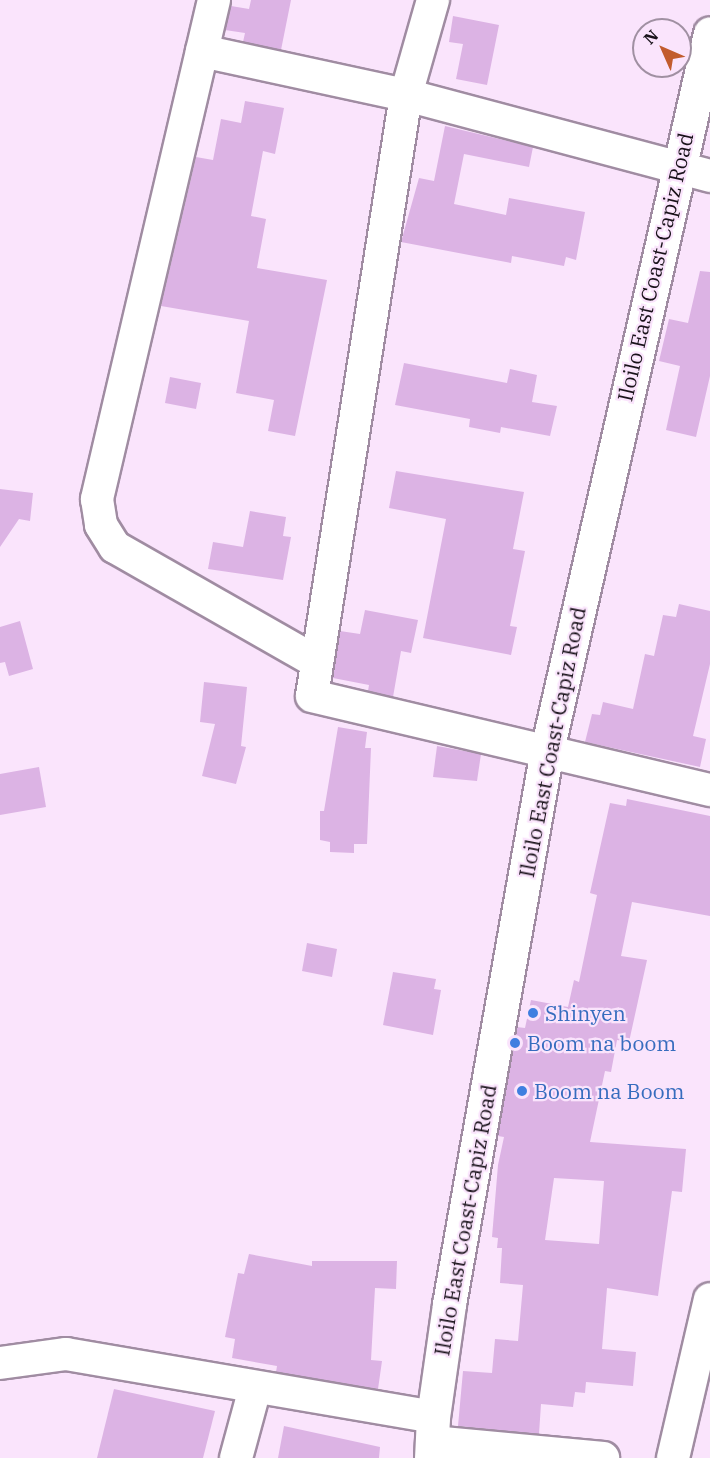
<!DOCTYPE html>
<html>
<head>
<meta charset="utf-8">
<style>
  body { margin:0 }
  #map { position:relative; width:710px; height:1458px; overflow:hidden; background:#fae4fc; font-family:"IBM Plex Serif",serif }
  div>[style] { position:absolute }
  .building>* { inset:0; background:#dcb3e4 }
  .roads { filter:drop-shadow(2px 0 #a08ca2) drop-shadow(-2px 0 #a08ca2) drop-shadow(0 2px #a08ca2) drop-shadow(0 -2px #a08ca2) }
  .street>* { height:32px; margin:-16px; padding:0 16px; transform-origin:16px; border-radius:16px; background:#fff }
  .primary>* { height:33px; margin:-16.5px; padding:0 16.5px; transform-origin:16.5px; border-radius:16.5px; background:#fff }
  .dots>* { width:16px; height:16px; translate:-50% -50%; box-sizing:border-box; border:3px solid #fae4fc; border-radius:50% }
  span { translate:-50% -50%; white-space:nowrap; text-align:center; line-height:1.15; -webkit-text-stroke:4.5px #fae4fc; paint-order:stroke }
  .street-label { font-size:21px; color:#19121a }
  .shop-label { font-size:21px; color:#366cbe }
  .left { translate:0 -50%; text-align:left }
  .north { position:absolute; left:632px; top:18px; width:60px; height:60px; box-sizing:border-box; background:#fae4fc; border:2px solid #a090a2; border-radius:50%; rotate:315deg; font-size:16px; font-weight:700; line-height:24px; text-align:center; color:#19121a }
  .north::after { content:''; display:block; margin:auto; width:21px; height:27px; background:#c25c2e; clip-path:polygon(50% 0,100% 100%,50% 72%,0 100%) }
</style>
</head>
<body>
<div id="map">
  <div class="building">
    <i style="clip-path:polygon(251px 0,291px 0,281px 50px,243px 42px,245px 33px,225px 30px,231px 6px,249px 9px)"></i>
    <i style="clip-path:polygon(453px 16px,499px 25px,487px 85px,456px 79px,463px 44px,449px 42px)"></i>
    <i style="clip-path:polygon(245px 101px,284px 108px,275px 154px,263px 151px,251px 216px,266px 219px,257px 268px,327px 280px,295px 436px,268px 431px,274px 400px,236px 393px,249px 321px,161px 306px,196px 157px,213px 160px,221px 119px,241px 123px)"></i>
    <i style="clip-path:polygon(445px 126px,533px 147px,529px 167px,464px 154px,454px 204px,506px 215px,509px 198px,585px 212px,576px 260px,566px 257px,564px 266px,512px 256px,511px 263px,401px 242px,419px 178px,434px 181px)"></i>
    <i style="clip-path:polygon(700px 271px,710px 272px,710px 376px,696px 437px,666px 430px,680px 366px,659px 361px,669px 319px,688px 323px)"></i>
    <i style="clip-path:polygon(404px 363px,507px 383px,510px 369px,537px 375px,532px 402px,557px 406px,550px 436px,501px 427px,500px 433px,469px 427px,470px 419px,395px 405px)"></i>
    <i style="clip-path:polygon(170px 377px,201px 383px,196px 409px,165px 403px)"></i>
    <i style="clip-path:polygon(396px 471px,524px 492px,513px 549px,525px 551px,510px 626px,517px 627px,511px 655px,423px 638px,446px 519px,389px 508px)"></i>
    <i style="clip-path:polygon(0 489px,33px 493px,30px 521px,19px 519px,0 547px)"></i>
    <i style="clip-path:polygon(250px 511px,286px 517px,283px 536px,291px 537px,283px 580px,208px 569px,213px 542px,243px 547px)"></i>
    <i style="clip-path:polygon(679px 604px,710px 611px,710px 664px,693px 736px,706px 739px,700px 767px,585px 742px,592px 714px,600px 715px,603px 702px,633px 709px,645px 654px,654px 656px,663px 615px,676px 617px)"></i>
    <i style="clip-path:polygon(365px 610px,418px 620px,411px 653px,401px 651px,393px 697px,368px 691px,369px 685px,333px 678px,340px 631px,360px 634px)"></i>
    <i style="clip-path:polygon(20px 621px,33px 669px,9px 676px,5px 662px,0 663px,0 627px)"></i>
    <i style="clip-path:polygon(204px 682px,247px 687px,241px 746px,246px 747px,236px 784px,202px 776px,215px 724px,200px 722px)"></i>
    <i style="clip-path:polygon(338px 727px,367px 732px,365px 748px,371px 748px,367px 844px,354px 844px,354px 853px,330px 852px,330px 842px,320px 840px,320px 811px,324px 811px)"></i>
    <i style="clip-path:polygon(437px 746px,481px 754px,477px 781px,433px 777px)"></i>
    <i style="clip-path:polygon(39px 767px,46px 807px,0 815px,0 774px)"></i>
    <i style="clip-path:polygon(evenodd,627px 799px,710px 816px,710px 916px,632px 902px,621px 956px,647px 960px,629px 1042px,617px 1040px,611px 1072px,605px 1071px,590px 1142px,686px 1149px,682px 1192px,672px 1191px,658px 1296px,607px 1288px,602px 1349px,636px 1352px,633px 1386px,586px 1382px,585px 1393px,575px 1392px,573px 1407px,541px 1404px,539px 1434px,458px 1426px,463px 1371px,492px 1373px,495px 1339px,518px 1341px,523px 1285px,500px 1283px,502px 1248px,497px 1248px,498px 1238px,492px 1237px,498px 1165px,504px 1137px,498px 1136px,517px 1027px,525px 1028px,531px 1000px,568px 1007px,574px 980px,579px 982px,597px 895px,590px 893px,610px 803px,626px 806px,627px 799px,554px 1178px,604px 1181px,599px 1244px,545px 1240px,554px 1178px)"></i>
    <i style="clip-path:polygon(307px 943px,337px 949px,332px 977px,302px 971px)"></i>
    <i style="clip-path:polygon(393px 972px,436px 979px,434px 989px,441px 990px,433px 1035px,383px 1025px)"></i>
    <i style="clip-path:polygon(249px 1254px,312px 1266px,312px 1261px,397px 1261px,396px 1289px,375px 1288px,371px 1360px,382px 1361px,378px 1389px,276px 1372px,277px 1366px,232px 1358px,235px 1339px,225px 1337px,238px 1273px,244px 1274px)"></i>
    <i style="clip-path:polygon(114px 1389px,215px 1411px,203px 1458px,97px 1458px)"></i>
    <i style="clip-path:polygon(284px 1426px,380px 1447px,379px 1458px,278px 1458px)"></i>
  </div>
  <div class="roads">
    <div class="street">
      <i style="left:214px;top:0;width:513px;rotate:103.2deg"></i>
      <i style="left:97px;top:499px;width:26px;rotate:81deg"></i>
      <i style="left:101px;top:525px;width:26px;rotate:58deg"></i>
      <i style="left:115px;top:547px;width:232px;rotate:29.7deg"></i>
      <i style="left:433px;top:0;width:99px;rotate:105.9deg"></i>
      <i style="left:406px;top:95px;width:608px;rotate:98.89deg"></i>
      <i style="left:312px;top:696px;width:409px;rotate:13.3deg"></i>
      <i style="left:202px;top:51px;width:209px;rotate:12.2deg"></i>
      <i style="left:406px;top:95px;width:315px;rotate:14.9deg"></i>
      <i style="left:0;top:1363px;width:67px;rotate:-7.8deg"></i>
      <i style="left:66px;top:1354px;width:372px;rotate:9.7deg"></i>
      <i style="left:432px;top:1442px;width:172px;rotate:5.3deg"></i>
      <i style="left:236px;top:1458px;width:73px;rotate:-74.8deg"></i>
      <i style="left:673px;top:1458px;width:163px;rotate:-76.9deg"></i>
    </div>
    <div class="primary">
      <i style="left:431px;top:1458px;width:41px;rotate:-87.2deg"></i>
      <i style="left:433px;top:1417px;width:114px;rotate:-81.9deg"></i>
      <i style="left:449px;top:1304px;width:563px;rotate:-79.97deg"></i>
      <i style="left:547px;top:750px;width:735px;rotate:-77.19deg"></i>
    </div>
  </div>
  <div class="dots">
    <i style="left:533px;top:1013px;background:#3f7fe0"></i>
    <i style="left:515px;top:1043px;background:#3f7fe0"></i>
    <i style="left:522px;top:1091px;background:#3f7fe0"></i>
  </div>
  <div class="street-label">
    <span style="left:655px;top:267px;rotate:-77deg">Iloilo East Coast-Capiz Road</span>
    <span style="left:552px;top:742px;rotate:-79deg">Iloilo East Coast-Capiz Road</span>
    <span style="left:465px;top:1220px;rotate:-80deg">Iloilo East Coast-Capiz Road</span>
  </div>
  <div class="shop-label">
    <span class="left" style="left:545px;top:1013px">Shinyen</span>
    <span class="left" style="left:527px;top:1043px">Boom na boom</span>
    <span class="left" style="left:534px;top:1091px">Boom na Boom</span>
  </div>
  <div class="north">N</div>
</div>
</body>
</html>
